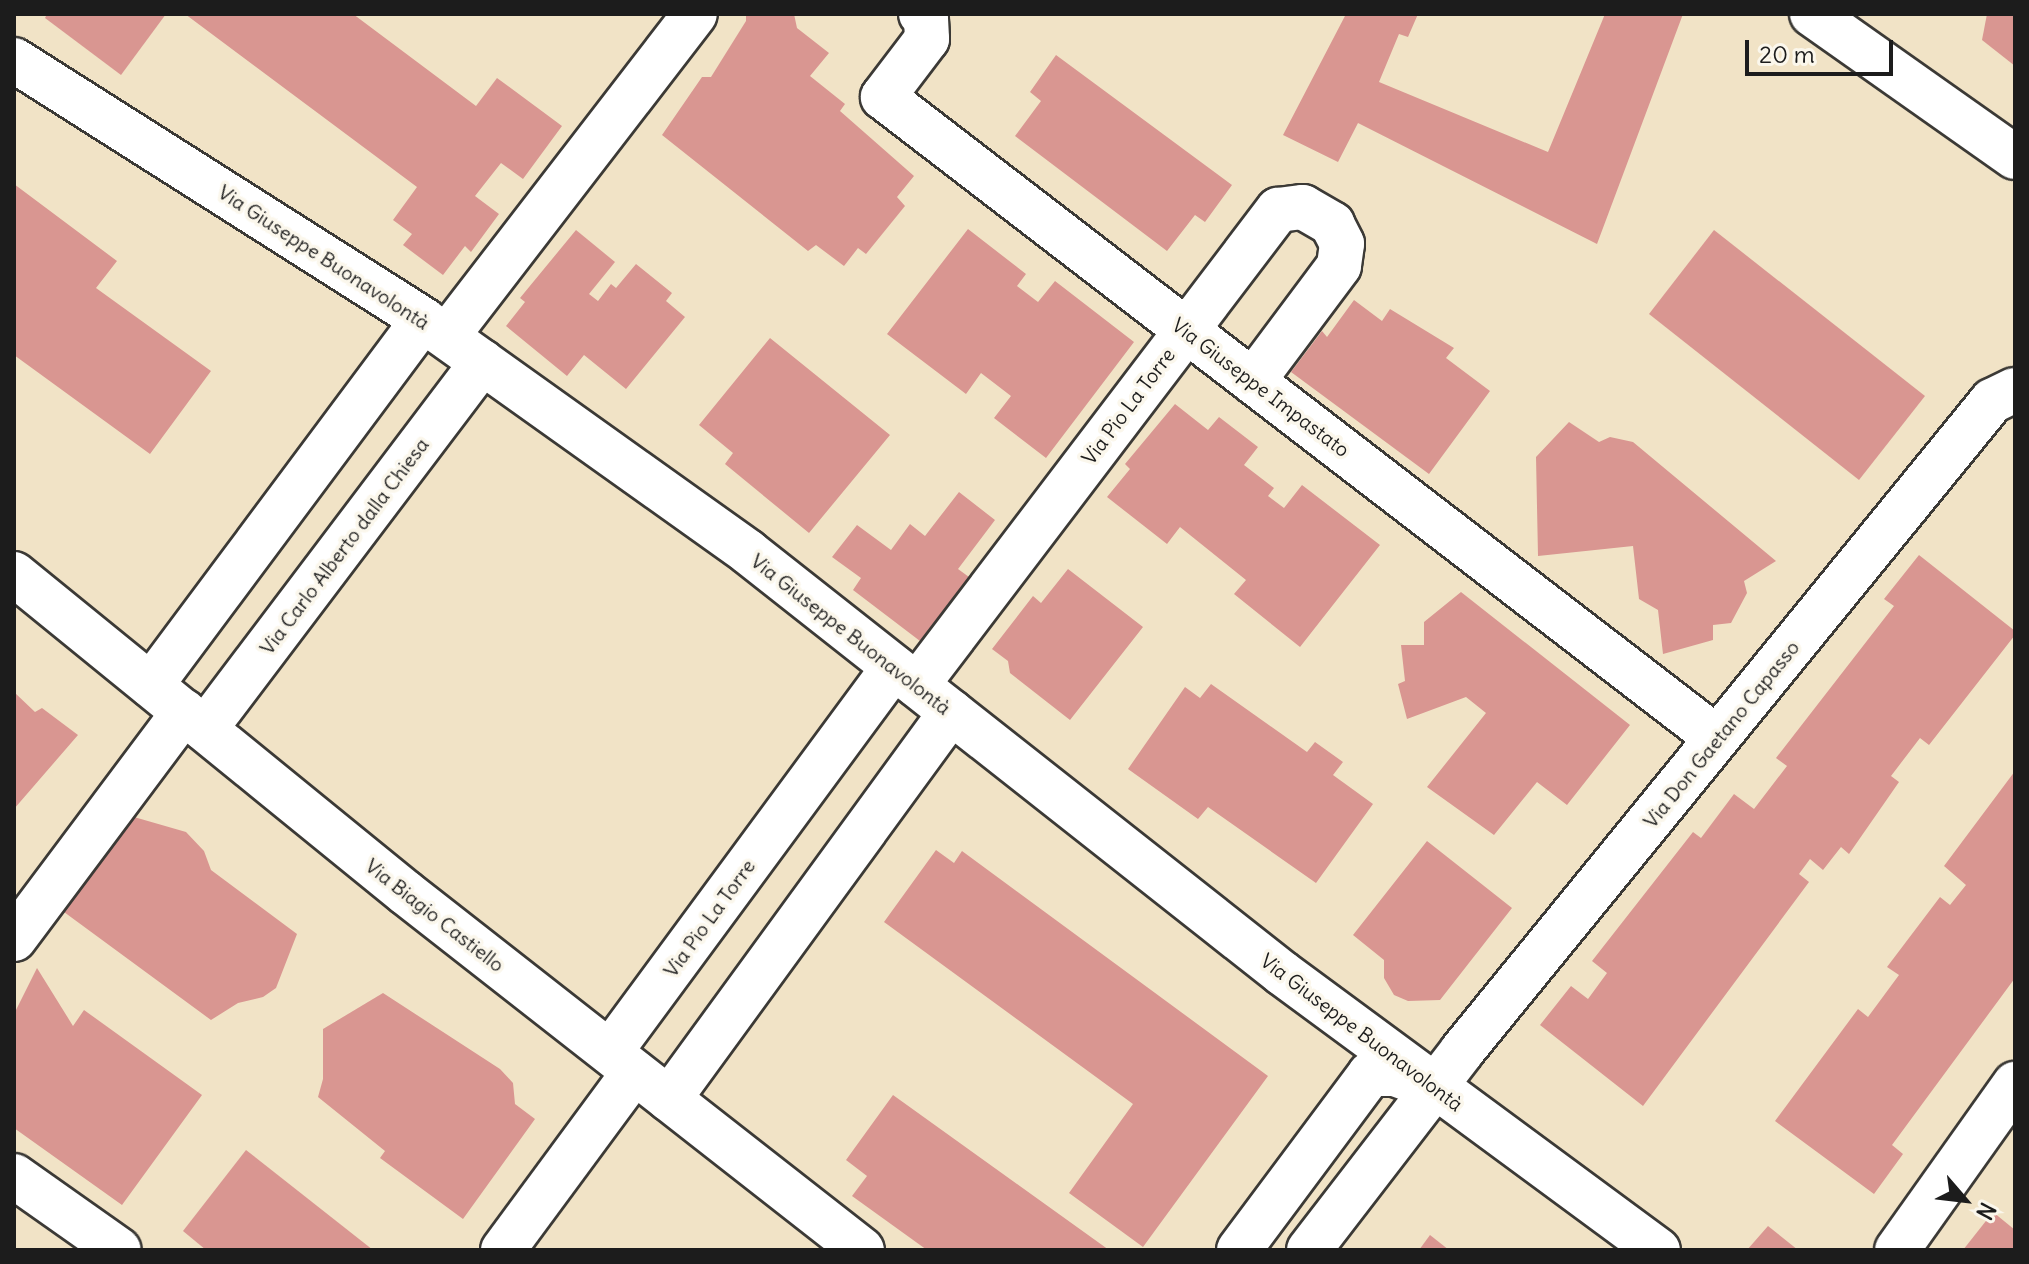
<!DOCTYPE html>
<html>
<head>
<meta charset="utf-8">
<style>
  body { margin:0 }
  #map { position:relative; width:2029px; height:1264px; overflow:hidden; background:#f1e3c6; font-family:Delius,sans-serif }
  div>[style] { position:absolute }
  .building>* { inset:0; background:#d99691 }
  .roads { filter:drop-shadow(2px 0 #3c3a36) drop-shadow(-2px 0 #3c3a36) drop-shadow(0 2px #3c3a36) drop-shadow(0 -2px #3c3a36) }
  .street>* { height:44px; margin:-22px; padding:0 22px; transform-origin:22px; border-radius:22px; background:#fff }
  .secondary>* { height:44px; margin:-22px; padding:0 22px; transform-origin:22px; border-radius:22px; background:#fff }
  span { translate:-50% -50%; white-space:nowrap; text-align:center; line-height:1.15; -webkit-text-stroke:7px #fbf7ec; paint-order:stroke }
  .street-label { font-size:20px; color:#1c1c1c }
  .frame { position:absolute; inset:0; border:16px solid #1c1c1c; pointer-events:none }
  .north { position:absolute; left:1925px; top:1160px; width:80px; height:80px; -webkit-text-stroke:6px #fbf7ec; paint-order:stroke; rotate:118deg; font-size:22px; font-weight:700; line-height:32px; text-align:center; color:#1c1c1c }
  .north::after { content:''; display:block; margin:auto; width:28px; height:36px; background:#1c1c1c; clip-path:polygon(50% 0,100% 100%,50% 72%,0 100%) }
  .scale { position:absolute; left:1745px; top:40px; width:148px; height:36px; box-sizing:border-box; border:4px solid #1c1c1c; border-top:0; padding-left:10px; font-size:24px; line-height:28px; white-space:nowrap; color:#1c1c1c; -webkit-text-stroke:6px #fbf7ec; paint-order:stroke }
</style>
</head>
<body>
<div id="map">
  <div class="building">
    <i style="clip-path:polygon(47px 14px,166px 14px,121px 75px,45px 18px)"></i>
    <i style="clip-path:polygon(185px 14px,353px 14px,476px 106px,497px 78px,562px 126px,523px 179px,501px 163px,475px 196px,499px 214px,471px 252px,465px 246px,443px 275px,403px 245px,412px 234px,393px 220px,417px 187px)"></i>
    <i style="clip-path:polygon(746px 14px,794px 14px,797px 28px,829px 53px,810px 76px,845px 104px,840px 111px,914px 176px,897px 197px,905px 206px,866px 254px,858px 248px,844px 266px,816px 245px,808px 251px,662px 135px,702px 77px,711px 77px,746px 21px)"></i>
    <i style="clip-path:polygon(1346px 14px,1418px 14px,1408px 37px,1399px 34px,1379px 82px,1548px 152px,1605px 14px,1683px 14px,1597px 244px,1358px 123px,1338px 162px,1283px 135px)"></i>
    <i style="clip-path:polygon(1987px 14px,2015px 14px,2015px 66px,1982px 40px)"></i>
    <i style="clip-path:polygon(1056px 55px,1232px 185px,1205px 222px,1195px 215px,1167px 251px,1015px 136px,1041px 101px,1030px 92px)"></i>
    <i style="clip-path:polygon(14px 184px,117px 261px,96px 288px,211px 371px,150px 454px,14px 355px)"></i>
    <i style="clip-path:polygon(968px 229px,1026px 274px,1017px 286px,1038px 302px,1055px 281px,1134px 342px,1046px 458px,994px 418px,1011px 396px,981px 373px,966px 394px,887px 334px)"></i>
    <i style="clip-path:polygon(576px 230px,615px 262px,589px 294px,598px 301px,611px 284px,616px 288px,636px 264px,672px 293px,666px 301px,685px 317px,626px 389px,584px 355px,567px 376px,506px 326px,525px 302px,520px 298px)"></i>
    <i style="clip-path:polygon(1714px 230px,1925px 396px,1859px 480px,1649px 314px)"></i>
    <i style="clip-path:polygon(1354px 300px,1382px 321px,1390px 309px,1454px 348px,1446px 358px,1490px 391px,1429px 474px,1291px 372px,1322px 331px,1327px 337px)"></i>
    <i style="clip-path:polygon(770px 338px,890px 435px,809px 533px,725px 464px,733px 453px,699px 425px)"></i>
    <i style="clip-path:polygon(1175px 404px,1208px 430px,1219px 417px,1258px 447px,1244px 465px,1274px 488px,1268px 496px,1284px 508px,1302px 485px,1380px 545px,1300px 647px,1234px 594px,1246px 580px,1180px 527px,1167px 544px,1107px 497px,1130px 469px,1125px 464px)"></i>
    <i style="clip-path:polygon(1569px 422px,1599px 442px,1610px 437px,1633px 442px,1776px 561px,1744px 581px,1747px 593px,1731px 623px,1713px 625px,1713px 640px,1663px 654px,1658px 610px,1639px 599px,1633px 546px,1538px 556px,1536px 457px)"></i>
    <i style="clip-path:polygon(959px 492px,995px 520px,958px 569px,969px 577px,920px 641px,853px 590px,861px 578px,832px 557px,857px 525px,891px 550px,910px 524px,925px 536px)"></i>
    <i style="clip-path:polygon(1919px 555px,2015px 631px,2015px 635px,1929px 745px,1920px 738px,1891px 776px,1899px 782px,1849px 854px,1841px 847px,1823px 870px,1810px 859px,1799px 874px,1809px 882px,1643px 1106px,1540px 1025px,1571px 986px,1588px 999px,1607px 973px,1592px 961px,1693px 832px,1701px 838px,1734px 794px,1754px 809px,1787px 766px,1776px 758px,1894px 606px,1884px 599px)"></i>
    <i style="clip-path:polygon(1068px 569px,1143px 627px,1070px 720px,1010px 673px,1008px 661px,992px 649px,1033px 596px,1041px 603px)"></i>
    <i style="clip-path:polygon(1461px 592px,1630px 725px,1567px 805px,1537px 782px,1494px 835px,1427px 787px,1486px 713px,1466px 697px,1407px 719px,1398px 684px,1405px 681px,1401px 645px,1424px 645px,1424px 622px)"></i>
    <i style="clip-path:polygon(1211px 684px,1307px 752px,1315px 742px,1343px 762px,1333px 775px,1373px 804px,1316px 883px,1208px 807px,1198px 819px,1128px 769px,1185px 687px,1200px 698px)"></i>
    <i style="clip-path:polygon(14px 692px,35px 712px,42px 708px,78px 735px,14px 809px)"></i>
    <i style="clip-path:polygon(2015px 771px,2015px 978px,1892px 1145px,1903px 1154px,1874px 1194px,1775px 1121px,1858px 1009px,1868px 1017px,1899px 975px,1887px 967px,1940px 897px,1950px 905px,1966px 885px,1944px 866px)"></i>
    <i style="clip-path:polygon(134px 817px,186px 832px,204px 851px,211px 870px,297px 934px,276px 988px,263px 997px,238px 1003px,211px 1020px,64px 912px)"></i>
    <i style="clip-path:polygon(1427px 841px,1512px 908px,1440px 1000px,1408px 1001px,1394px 995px,1384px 978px,1384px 960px,1353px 935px)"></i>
    <i style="clip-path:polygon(936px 850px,954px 863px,962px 851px,1268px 1076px,1143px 1247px,1069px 1193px,1133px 1104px,884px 922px)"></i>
    <i style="clip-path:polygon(37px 968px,73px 1026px,84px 1010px,202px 1095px,122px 1205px,14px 1128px,14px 1014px)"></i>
    <i style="clip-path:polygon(383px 993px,500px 1069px,513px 1083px,515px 1104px,535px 1119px,463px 1219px,380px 1158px,385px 1151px,318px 1097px,323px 1079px,323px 1029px)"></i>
    <i style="clip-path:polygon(893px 1095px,1109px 1250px,927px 1250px,852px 1196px,867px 1176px,846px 1160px)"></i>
    <i style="clip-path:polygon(246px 1150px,373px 1250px,206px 1250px,183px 1231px)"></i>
    <i style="clip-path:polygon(1993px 1212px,2015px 1230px,2015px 1250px,1963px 1250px)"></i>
    <i style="clip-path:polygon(1768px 1226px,1798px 1250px,1747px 1250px)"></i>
    <i style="clip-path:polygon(1430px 1235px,1449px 1250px,1419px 1250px)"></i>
  </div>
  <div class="roads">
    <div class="street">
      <i style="left:921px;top:14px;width:7px;rotate:45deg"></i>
      <i style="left:926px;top:19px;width:20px;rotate:87deg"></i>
      <i style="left:927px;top:39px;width:73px;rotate:127.2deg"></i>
      <i style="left:883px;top:97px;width:1052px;rotate:37.55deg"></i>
      <i style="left:14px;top:60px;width:485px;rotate:32.4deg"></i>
      <i style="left:423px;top:320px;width:399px;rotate:35.5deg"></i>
      <i style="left:748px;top:552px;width:680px;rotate:38.25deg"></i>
      <i style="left:1282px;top:973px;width:467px;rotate:36.4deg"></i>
      <i style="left:447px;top:336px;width:406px;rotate:-52.4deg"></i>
      <i style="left:14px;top:574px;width:505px;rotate:39.14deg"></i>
      <i style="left:406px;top:893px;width:579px;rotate:38.06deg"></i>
      <i style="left:151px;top:685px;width:455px;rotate:-53.3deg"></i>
      <i style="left:917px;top:685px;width:597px;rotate:-52.77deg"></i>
      <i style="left:1278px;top:210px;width:25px;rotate:-7deg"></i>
      <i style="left:1303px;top:207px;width:34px;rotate:30deg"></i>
      <i style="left:1332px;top:224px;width:22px;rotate:63deg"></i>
      <i style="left:1342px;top:244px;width:22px;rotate:98deg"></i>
      <i style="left:1339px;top:266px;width:144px;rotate:126.8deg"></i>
      <i style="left:205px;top:729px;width:460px;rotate:-52.9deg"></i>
      <i style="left:14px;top:939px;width:284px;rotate:-53.2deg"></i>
      <i style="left:610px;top:1052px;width:478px;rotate:-53.6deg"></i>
      <i style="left:669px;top:1099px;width:479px;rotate:-53.9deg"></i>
      <i style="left:14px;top:1176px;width:128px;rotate:35.2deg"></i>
      <i style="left:503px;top:1250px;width:221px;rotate:-53.6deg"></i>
      <i style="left:1239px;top:1250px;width:219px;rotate:-53.3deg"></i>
      <i style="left:1370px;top:1074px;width:25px"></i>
      <i style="left:1395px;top:1074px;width:30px;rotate:20deg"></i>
      <i style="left:1309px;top:1250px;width:251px;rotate:-52.4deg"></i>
      <i style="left:1462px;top:1051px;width:839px;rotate:-50.81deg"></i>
      <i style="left:1992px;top:401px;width:25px;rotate:-26deg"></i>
      <i style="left:1897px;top:1250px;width:204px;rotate:-54.6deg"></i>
    </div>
    <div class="secondary">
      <i style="left:1812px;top:14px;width:248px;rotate:35.2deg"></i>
    </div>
  </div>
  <div class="street-label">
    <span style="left:324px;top:257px;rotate:33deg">Via Giuseppe Buonavolontà</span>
    <span style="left:1261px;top:387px;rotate:37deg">Via Giuseppe Impastato</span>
    <span style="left:1128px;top:406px;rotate:-53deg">Via Pio La Torre</span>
    <span style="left:344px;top:546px;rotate:-53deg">Via Carlo Alberto dalla Chiesa</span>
    <span style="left:851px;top:634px;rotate:38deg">Via Giuseppe Buonavolontà</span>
    <span style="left:1721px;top:734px;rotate:-51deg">Via Don Gaetano Capasso</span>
    <span style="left:435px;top:915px;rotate:38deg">Via Biagio Castiello</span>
    <span style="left:709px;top:918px;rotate:-54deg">Via Pio La Torre</span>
    <span style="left:1362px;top:1032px;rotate:37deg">Via Giuseppe Buonavolontà</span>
  </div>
  <div class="frame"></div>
  <div class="north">N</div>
  <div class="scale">20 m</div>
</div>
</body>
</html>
